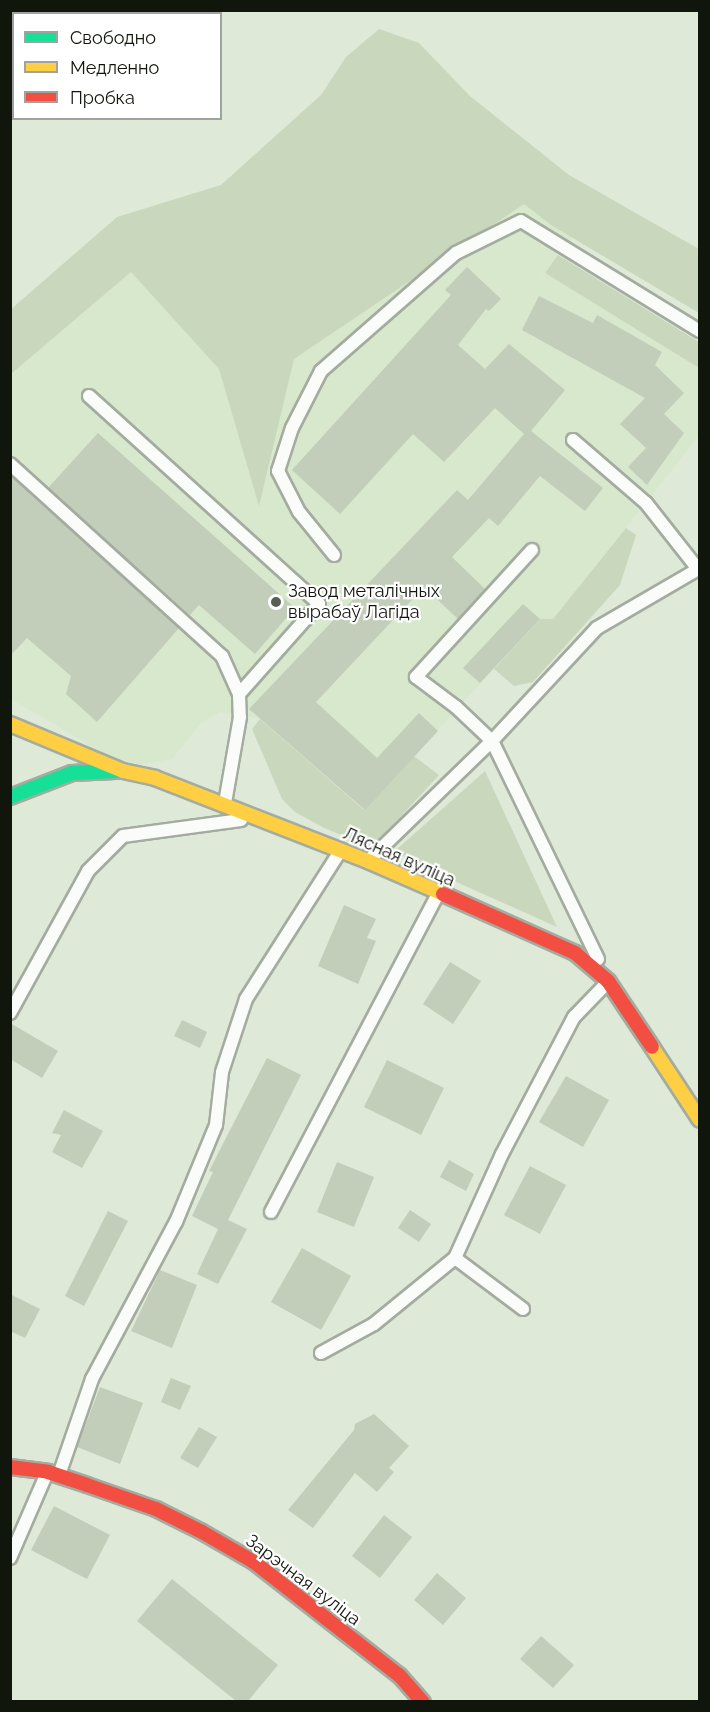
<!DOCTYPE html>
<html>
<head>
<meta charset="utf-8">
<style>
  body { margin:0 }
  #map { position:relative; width:710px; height:1712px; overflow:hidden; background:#dfe9d8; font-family:Raleway,sans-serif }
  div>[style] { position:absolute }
  .built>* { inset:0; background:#d8e8cc }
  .green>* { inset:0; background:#c9d8bd }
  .building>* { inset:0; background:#c2cdba }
  .roads { filter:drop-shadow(2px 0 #a4ab9f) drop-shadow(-2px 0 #a4ab9f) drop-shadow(0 2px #a4ab9f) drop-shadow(0 -2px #a4ab9f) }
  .lane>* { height:12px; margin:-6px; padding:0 6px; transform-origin:6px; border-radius:6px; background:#fafcf9 }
  .fast>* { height:14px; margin:-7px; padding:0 7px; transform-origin:7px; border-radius:7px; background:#16e098 }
  .slow>* { height:14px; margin:-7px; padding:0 7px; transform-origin:7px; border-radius:7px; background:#ffcf43 }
  .jam>* { height:14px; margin:-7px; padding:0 7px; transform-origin:7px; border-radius:7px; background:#f24e42 }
  .dots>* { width:16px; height:16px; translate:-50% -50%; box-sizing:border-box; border:3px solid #fff; border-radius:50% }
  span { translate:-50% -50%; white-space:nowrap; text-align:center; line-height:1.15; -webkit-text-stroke:4.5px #fff; paint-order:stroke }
  .poi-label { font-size:18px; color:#11160c }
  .left { translate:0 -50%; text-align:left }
  .street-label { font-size:18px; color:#11160c }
  .frame { position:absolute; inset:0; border:12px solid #11160c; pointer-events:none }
  .legend { position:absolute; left:12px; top:12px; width:210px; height:108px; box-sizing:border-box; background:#fff; border:2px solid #a0a29e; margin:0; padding:8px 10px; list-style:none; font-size:18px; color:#11160c }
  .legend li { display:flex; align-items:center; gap:12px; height:30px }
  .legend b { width:30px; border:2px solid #a0a29e }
</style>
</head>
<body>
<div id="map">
  <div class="built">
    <i style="clip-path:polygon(440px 97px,579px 230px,527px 297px,546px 274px,699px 368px,699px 436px,553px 619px,539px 619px,365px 810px,260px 719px,220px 712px,201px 723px,172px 759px,137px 765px,101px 752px,11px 699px,11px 374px,131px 272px)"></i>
  </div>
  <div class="green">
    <i style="clip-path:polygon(379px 29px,419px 43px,470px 96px,569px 175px,699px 249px,699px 313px,551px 225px,524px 204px,294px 359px,259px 506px,219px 369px,131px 272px,11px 374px,10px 310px,117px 217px,221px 185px,321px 95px,346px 57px)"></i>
    <i style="clip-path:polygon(558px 255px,699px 342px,699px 368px,545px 273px)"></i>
    <i style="clip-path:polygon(626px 528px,636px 535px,620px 585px,533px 682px,514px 686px,494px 669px,540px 619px,553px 619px)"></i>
    <i style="clip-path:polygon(260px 719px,364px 810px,414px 756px,439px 775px,381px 838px,366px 845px,324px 828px,295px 812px,282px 799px,252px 729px)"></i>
    <i style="clip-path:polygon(485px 771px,557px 927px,407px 860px,397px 849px)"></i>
  </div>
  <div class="building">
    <i style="clip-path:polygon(467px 267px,501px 299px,489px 311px,486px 309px,458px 345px,485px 369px,509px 344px,565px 390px,531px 431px,603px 488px,585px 511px,540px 476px,498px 526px,489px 518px,452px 557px,485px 589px,458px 619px,424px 587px,316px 702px,377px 758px,419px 713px,438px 731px,365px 810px,249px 709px,457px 490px,468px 500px,524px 434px,495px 408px,444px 462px,413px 434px,340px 514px,292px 470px,451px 295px,445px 290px)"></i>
    <i style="clip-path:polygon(539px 296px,593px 323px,597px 315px,662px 352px,655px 365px,684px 393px,664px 414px,684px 433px,647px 485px,628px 467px,646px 448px,620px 424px,645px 398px,522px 330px)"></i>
    <i style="clip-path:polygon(98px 433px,295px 608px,255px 654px,199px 605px,190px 615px,48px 488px)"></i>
    <i style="clip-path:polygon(10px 476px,179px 628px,97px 722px,66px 694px,71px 676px,27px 638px,10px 656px)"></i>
    <i style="clip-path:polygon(523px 604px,540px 619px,480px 683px,463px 668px)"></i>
    <i style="clip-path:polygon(344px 905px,376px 919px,367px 938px,376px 941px,358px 984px,318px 966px)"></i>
    <i style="clip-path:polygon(450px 962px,481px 981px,453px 1024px,423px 1004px)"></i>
    <i style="clip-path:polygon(182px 1020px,207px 1032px,200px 1048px,174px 1036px)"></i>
    <i style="clip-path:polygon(10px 1023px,58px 1051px,42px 1078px,10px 1059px)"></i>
    <i style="clip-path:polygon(267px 1058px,301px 1075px,228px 1220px,247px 1229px,218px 1284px,197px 1274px,218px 1229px,192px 1216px,213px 1172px,209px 1171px)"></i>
    <i style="clip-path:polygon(387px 1060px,444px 1088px,421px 1135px,364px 1107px)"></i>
    <i style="clip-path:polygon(566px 1076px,609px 1100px,583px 1147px,539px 1122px)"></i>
    <i style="clip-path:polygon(64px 1110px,103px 1131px,82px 1168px,52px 1152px,61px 1135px,52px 1133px)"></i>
    <i style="clip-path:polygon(449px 1160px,474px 1174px,466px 1191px,440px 1177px)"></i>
    <i style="clip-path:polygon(337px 1162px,374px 1177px,354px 1227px,317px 1212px)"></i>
    <i style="clip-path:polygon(530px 1166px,566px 1185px,540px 1234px,504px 1215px)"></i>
    <i style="clip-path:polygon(410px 1210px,431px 1224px,419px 1242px,398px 1228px)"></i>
    <i style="clip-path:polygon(108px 1211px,128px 1221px,84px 1306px,65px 1296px)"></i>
    <i style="clip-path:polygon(302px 1248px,351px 1276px,321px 1330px,271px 1302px)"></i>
    <i style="clip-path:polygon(160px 1270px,197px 1285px,172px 1348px,131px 1331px)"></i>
    <i style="clip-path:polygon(10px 1294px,40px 1309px,25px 1338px,10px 1331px)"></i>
    <i style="clip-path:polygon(171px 1378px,191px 1386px,180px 1410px,161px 1402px)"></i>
    <i style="clip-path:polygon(100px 1387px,143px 1403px,120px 1464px,77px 1447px)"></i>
    <i style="clip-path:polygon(374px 1414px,409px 1446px,389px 1468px,394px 1472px,377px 1492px,355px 1473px,313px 1528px,288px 1510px,354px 1430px,355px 1424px)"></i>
    <i style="clip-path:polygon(199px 1427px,217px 1437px,198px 1468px,180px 1458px)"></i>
    <i style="clip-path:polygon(54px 1506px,110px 1535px,87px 1579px,31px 1550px)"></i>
    <i style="clip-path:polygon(384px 1515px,412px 1537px,380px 1578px,352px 1556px)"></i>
    <i style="clip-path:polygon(437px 1573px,466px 1598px,443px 1625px,414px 1600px)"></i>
    <i style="clip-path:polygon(172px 1579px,278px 1665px,248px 1701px,236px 1701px,137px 1621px)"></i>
    <i style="clip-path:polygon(541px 1636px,574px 1665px,553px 1688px,520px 1659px)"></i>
  </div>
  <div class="roads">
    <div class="lane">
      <i style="left:89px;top:396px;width:310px;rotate:42.1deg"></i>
      <i style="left:319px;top:604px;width:120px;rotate:131.6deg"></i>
      <i style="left:573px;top:440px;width:96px;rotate:40.8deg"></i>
      <i style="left:646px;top:503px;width:84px;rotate:51.8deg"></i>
      <i style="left:10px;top:464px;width:286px;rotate:42.2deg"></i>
      <i style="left:222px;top:656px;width:42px;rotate:65.9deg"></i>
      <i style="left:239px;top:694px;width:23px;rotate:88deg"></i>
      <i style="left:240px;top:717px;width:87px;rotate:99.9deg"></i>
      <i style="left:334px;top:555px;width:55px;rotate:-129.1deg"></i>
      <i style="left:299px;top:512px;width:46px;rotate:-117.1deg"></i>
      <i style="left:278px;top:471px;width:45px;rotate:-72deg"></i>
      <i style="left:292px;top:428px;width:64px;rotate:-63deg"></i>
      <i style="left:321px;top:371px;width:179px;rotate:-41.2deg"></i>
      <i style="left:456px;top:253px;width:72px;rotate:-26.2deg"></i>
      <i style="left:521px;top:221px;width:210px;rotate:31.6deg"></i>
      <i style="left:369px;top:860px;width:171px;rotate:-44.1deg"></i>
      <i style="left:492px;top:741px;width:50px;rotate:-136.6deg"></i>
      <i style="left:456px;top:707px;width:50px;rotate:-143.1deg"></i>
      <i style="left:416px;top:677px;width:172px;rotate:-47.6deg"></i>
      <i style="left:598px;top:959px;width:242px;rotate:-115.9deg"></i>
      <i style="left:492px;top:741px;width:154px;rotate:-47.1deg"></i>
      <i style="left:597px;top:628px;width:119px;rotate:-30.2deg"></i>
      <i style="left:10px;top:1013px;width:162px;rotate:-61.2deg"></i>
      <i style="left:88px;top:871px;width:49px;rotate:-45deg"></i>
      <i style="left:123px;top:836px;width:119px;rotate:-7.7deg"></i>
      <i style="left:271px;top:1212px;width:359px;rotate:-62.3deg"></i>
      <i style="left:523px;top:1309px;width:85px;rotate:-143.1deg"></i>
      <i style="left:455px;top:1258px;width:114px;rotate:-65.7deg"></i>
      <i style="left:502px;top:1154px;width:155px;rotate:-62.3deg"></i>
      <i style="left:574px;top:1017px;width:47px;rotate:-45.9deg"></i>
      <i style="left:321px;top:1353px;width:60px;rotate:-28.7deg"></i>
      <i style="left:374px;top:1324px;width:104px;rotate:-39.2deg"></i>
      <i style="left:59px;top:1475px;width:102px;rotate:-71deg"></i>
      <i style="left:92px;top:1379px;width:178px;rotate:-61.9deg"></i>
      <i style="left:176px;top:1222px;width:105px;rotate:-67.6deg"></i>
      <i style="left:216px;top:1125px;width:53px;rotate:-83.5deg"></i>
      <i style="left:222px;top:1072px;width:77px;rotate:-71.8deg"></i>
      <i style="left:246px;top:999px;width:173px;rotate:-57.5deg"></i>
      <i style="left:10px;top:1558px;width:93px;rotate:-66.5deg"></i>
    </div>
    <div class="fast">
      <i style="left:10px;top:797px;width:66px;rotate:-21.2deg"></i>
      <i style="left:72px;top:773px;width:43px;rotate:-2.7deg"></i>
    </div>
    <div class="slow">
      <i style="left:10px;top:724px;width:122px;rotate:22.6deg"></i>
      <i style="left:123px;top:771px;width:33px;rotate:12deg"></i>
      <i style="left:155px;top:778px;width:229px;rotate:21.3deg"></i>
      <i style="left:368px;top:861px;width:82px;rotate:23.7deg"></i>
      <i style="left:652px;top:1047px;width:87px;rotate:56.7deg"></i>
    </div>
    <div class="jam">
      <i style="left:443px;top:894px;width:145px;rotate:24.1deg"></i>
      <i style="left:575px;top:953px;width:43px;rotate:40.3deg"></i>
      <i style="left:608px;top:981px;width:79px;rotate:56.3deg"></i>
      <i style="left:10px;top:1467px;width:38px;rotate:7deg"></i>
      <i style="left:48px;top:1472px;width:41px;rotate:18.4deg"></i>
      <i style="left:87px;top:1485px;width:73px;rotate:19.2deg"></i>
      <i style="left:156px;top:1509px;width:51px;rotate:26.6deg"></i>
      <i style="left:202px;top:1532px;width:60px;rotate:30deg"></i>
      <i style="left:254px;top:1562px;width:185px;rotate:38deg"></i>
      <i style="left:400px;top:1676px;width:35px;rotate:49deg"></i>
    </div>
  </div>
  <div class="dots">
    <i style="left:276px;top:602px;background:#596053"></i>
  </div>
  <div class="poi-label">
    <span class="left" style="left:288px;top:602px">Завод металічных<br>вырабаў Лагіда</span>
  </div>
  <div class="street-label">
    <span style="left:399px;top:857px;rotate:24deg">Лясная вуліца</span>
    <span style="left:303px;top:1580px;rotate:37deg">Зарэчная вуліца</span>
  </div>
  <div class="frame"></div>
  <ul class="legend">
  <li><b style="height:8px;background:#16e098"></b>Свободно</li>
  <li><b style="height:8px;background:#ffcf43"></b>Медленно</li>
  <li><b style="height:8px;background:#f24e42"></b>Пробка</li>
  </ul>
</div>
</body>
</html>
